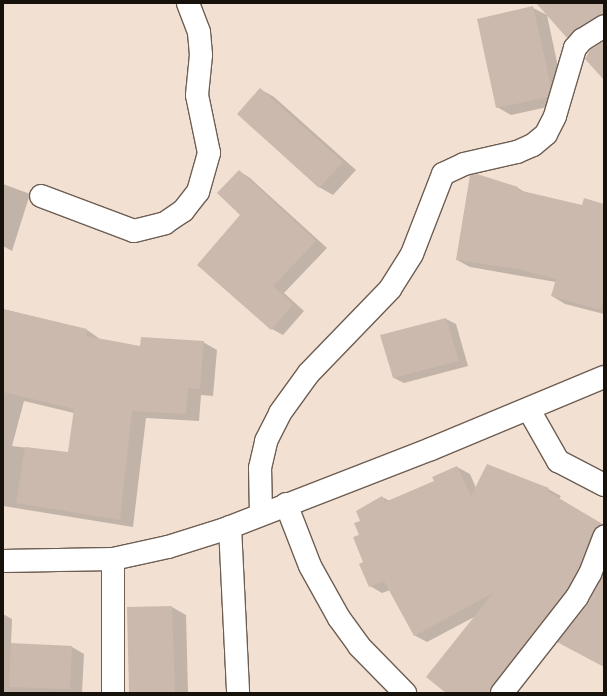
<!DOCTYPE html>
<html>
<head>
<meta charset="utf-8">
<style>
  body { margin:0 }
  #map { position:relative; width:607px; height:696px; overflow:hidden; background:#f2e0d2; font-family:"Sofia Sans Condensed",sans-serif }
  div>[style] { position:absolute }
  .shadow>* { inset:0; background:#0003 }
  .building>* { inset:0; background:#ccb9ad }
  .roads { filter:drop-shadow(1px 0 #6e5e52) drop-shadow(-1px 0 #6e5e52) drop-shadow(0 1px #6e5e52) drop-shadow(0 -1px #6e5e52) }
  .minor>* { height:22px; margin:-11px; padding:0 11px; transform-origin:11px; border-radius:11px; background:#fff }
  span { translate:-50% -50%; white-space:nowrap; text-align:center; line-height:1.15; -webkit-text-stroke:4px #fdeee3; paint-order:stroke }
  .frame { position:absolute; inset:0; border:4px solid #17110c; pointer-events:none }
</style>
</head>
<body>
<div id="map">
  <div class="shadow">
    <i style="clip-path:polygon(554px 3px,604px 3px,604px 27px,580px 45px,568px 37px,540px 6px)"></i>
    <i style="clip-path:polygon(533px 8px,547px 15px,564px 95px,561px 104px,511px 115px,497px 107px)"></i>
    <i style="clip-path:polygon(260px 89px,274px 97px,356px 170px,333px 195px,319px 187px)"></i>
    <i style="clip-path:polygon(239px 171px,250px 178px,327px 248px,284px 293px,304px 311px,283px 335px,272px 329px,242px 215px)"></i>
    <i style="clip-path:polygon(3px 184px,30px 194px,12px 251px,3px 246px)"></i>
    <i style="clip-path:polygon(518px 188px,526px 193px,582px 207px,604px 205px,604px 314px,565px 304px,552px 296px,556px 282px,470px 267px,457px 260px)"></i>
    <i style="clip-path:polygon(evenodd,3px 309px,87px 330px,100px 339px,141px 347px,203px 342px,217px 350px,213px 396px,201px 395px,199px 421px,146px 418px,133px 527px,3px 506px,3px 309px,24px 401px,74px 413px,69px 453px,12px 446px,24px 401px)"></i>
    <i style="clip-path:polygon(446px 319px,456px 324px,468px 366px,404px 383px,394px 378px,382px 336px)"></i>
    <i style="clip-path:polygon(457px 467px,470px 474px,476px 488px,548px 489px,561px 496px,559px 499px,604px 525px,604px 542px,506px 693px,448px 693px,476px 616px,427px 642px,414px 635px,390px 590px,382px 593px,370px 586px,360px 536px,361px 521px,382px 497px,390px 501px,435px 482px)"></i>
    <i style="clip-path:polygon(172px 607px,186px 615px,188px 693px,130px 693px)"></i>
    <i style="clip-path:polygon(3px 614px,12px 619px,11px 644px,72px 647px,84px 654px,82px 693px,3px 693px)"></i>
  </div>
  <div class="building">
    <i style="clip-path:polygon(536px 3px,604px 3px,604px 14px,575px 29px,567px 38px)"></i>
    <i style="clip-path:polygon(533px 6px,551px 86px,548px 97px,496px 108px,477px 19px)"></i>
    <i style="clip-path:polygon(604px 41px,604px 80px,585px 59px,590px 50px)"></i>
    <i style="clip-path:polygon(260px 88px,343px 162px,319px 188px,237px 114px)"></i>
    <i style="clip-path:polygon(239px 170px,316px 241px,273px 286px,293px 304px,271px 330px,197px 265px,240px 215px,217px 193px)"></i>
    <i style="clip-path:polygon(477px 174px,518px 187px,518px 190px,582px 205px,584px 198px,604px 204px,604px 296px,600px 310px,551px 296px,556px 279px,518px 269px,456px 260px,470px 175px)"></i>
    <i style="clip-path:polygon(3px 309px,87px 329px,86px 336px,140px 346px,141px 337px,204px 341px,200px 389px,188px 388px,186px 414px,132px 411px,120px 520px,16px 503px,25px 447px,68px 452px,74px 409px,3px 392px)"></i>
    <i style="clip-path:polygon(446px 318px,459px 361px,393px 378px,380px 335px)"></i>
    <i style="clip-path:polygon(487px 464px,549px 488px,547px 491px,604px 525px,596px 527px,592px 532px,579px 569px,567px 590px,489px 693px,446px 693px,426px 677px,493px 593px,414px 636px,384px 581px,369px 587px,359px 564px,363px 562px,353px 537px,359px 535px,354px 523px,360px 521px,356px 511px,382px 496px,385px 502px,434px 481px,432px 477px,457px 466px,471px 496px)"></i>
    <i style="clip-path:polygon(604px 572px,604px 667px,557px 642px,587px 605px)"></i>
    <i style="clip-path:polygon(172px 606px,175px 693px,129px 693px,127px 607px)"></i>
    <i style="clip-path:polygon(11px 643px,72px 646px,70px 689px,9px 687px)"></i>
  </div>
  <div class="roads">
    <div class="minor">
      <i style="left:41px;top:196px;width:99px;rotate:20.6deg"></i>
      <i style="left:134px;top:231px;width:32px;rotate:-14deg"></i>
      <i style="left:165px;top:223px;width:22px;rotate:-34deg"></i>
      <i style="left:183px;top:211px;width:24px;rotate:-52deg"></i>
      <i style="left:198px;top:192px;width:41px;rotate:-74.2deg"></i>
      <i style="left:209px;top:153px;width:59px;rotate:-101.7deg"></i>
      <i style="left:197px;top:95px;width:40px;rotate:-84.3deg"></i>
      <i style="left:201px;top:55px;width:23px;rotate:-95deg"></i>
      <i style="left:199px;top:32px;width:31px;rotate:-111deg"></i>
      <i style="left:529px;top:410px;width:59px;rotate:60.4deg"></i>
      <i style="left:558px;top:461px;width:52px;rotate:27.6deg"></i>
      <i style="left:286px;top:504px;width:66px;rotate:68.8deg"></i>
      <i style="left:310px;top:566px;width:60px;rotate:60.9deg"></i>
      <i style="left:339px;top:618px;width:34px;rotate:54deg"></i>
      <i style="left:359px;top:646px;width:66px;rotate:45.6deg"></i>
      <i style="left:261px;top:514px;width:46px;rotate:-91.2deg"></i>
      <i style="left:260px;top:468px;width:28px;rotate:-77deg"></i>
      <i style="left:266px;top:441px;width:31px;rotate:-63deg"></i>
      <i style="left:280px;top:413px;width:49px;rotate:-54.1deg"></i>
      <i style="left:309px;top:373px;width:117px;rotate:-46deg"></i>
      <i style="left:390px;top:289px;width:41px;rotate:-57.8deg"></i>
      <i style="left:412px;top:254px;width:86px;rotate:-68.8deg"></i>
      <i style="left:443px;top:174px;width:23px;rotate:-25deg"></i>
      <i style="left:464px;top:164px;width:54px;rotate:-12.8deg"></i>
      <i style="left:517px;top:152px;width:17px;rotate:-24deg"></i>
      <i style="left:533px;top:145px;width:17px;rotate:-40deg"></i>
      <i style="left:546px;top:134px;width:20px;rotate:-63deg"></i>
      <i style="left:555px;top:116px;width:71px;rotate:-73.6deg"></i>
      <i style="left:575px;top:48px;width:11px;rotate:-49deg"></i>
      <i style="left:582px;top:40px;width:26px;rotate:-32deg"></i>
      <i style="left:230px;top:527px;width:166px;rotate:87.2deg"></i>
      <i style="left:113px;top:559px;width:134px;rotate:90deg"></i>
      <i style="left:3px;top:561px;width:110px;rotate:-1deg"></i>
      <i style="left:113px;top:559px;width:56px;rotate:-12.3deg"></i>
      <i style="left:168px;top:547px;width:60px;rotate:-17.5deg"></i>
      <i style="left:225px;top:529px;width:221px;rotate:-21.2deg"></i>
      <i style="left:431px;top:449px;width:187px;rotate:-22.6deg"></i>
      <i style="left:502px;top:693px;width:122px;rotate:-52deg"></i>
      <i style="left:577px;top:597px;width:26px;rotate:-61deg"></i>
      <i style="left:590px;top:574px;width:40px;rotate:-69deg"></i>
    </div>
  </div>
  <div class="frame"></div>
</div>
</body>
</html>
